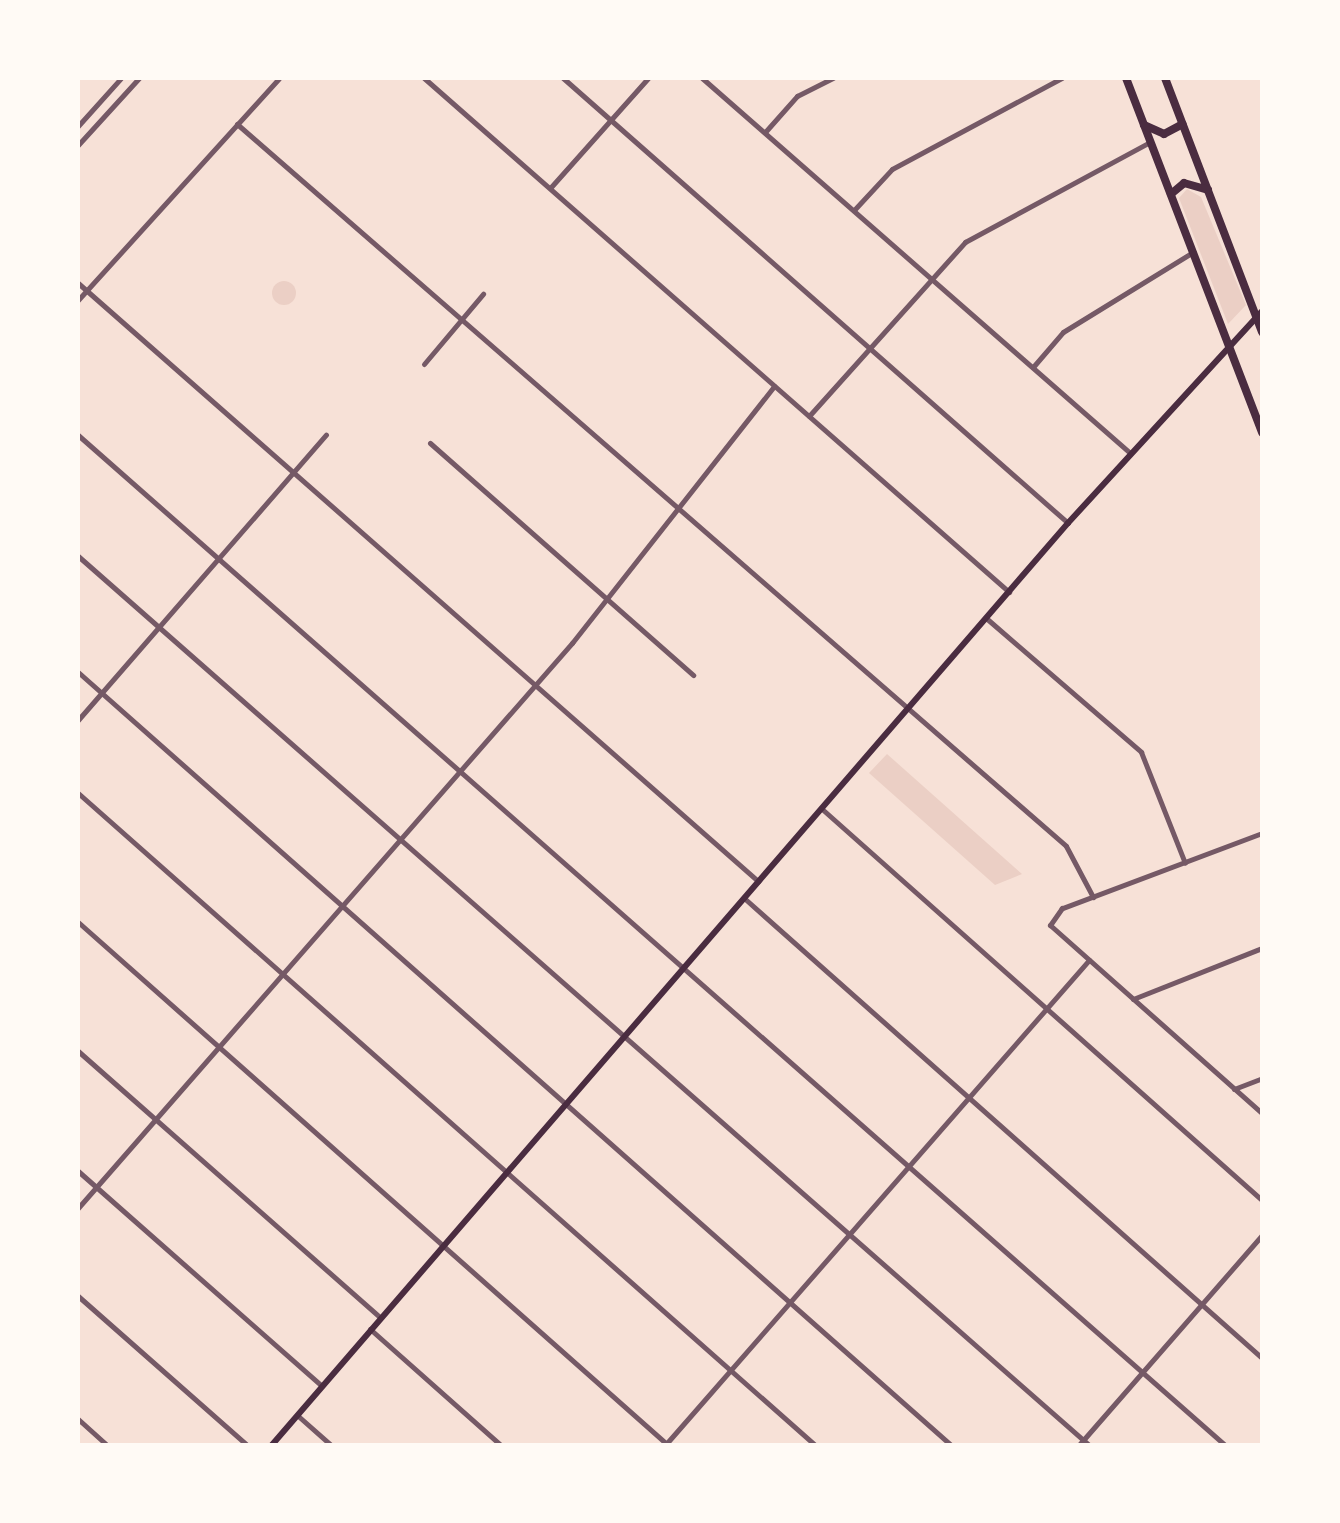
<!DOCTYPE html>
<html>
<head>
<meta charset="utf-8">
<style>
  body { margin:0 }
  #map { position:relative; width:1340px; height:1523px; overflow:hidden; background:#f7e1d7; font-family:Poppins,sans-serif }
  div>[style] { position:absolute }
  .green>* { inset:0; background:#ebcfc5 }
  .round { border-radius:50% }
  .minor>* { height:5px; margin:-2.5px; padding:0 2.5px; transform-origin:2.5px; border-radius:2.5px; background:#755966 }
  .tertiary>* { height:5px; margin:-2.5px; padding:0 2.5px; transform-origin:2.5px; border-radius:2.5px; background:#755966 }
  .secondary>* { height:6px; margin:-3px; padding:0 3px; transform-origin:3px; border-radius:3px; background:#4a2c40 }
  .primary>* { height:8px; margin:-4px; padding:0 4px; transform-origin:4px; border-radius:4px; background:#4a2c40 }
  span { translate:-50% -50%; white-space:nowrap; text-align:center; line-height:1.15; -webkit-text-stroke:8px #fffaf5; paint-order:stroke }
  .frame { position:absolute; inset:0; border:80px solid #fffaf5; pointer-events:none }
</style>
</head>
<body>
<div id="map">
  <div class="green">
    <i style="clip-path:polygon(1187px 189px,1201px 197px,1246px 305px,1228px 324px,1179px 198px)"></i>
    <i class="round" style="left:272px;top:281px;width:24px;height:24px"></i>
    <i style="clip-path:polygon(887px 754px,1022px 874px,995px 885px,869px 773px)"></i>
  </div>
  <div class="minor">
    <i style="left:424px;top:78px;width:779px;rotate:41.3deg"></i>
    <i style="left:563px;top:78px;width:673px;rotate:41.39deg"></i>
    <i style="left:702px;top:78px;width:569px;rotate:41.22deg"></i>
    <i style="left:237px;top:124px;width:1099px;rotate:41.05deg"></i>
    <i style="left:1066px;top:846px;width:58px;rotate:62.1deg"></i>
    <i style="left:78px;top:126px;width:64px;rotate:-48.1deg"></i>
    <i style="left:766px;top:131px;width:47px;rotate:-48.5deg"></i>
    <i style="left:797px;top:96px;width:40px;rotate:-26.6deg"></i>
    <i style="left:78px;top:145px;width:91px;rotate:-47.7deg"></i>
    <i style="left:551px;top:187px;width:146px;rotate:-48.3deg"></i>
    <i style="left:855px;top:209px;width:54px;rotate:-47.2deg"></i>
    <i style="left:892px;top:169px;width:193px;rotate:-28.2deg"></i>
    <i style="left:78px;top:283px;width:906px;rotate:41.33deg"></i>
    <i style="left:424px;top:364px;width:92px;rotate:-49.9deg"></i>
    <i style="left:1033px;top:367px;width:46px;rotate:-49.4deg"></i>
    <i style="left:1063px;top:332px;width:153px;rotate:-31.6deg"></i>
    <i style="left:809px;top:416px;width:234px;rotate:-48.1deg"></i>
    <i style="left:965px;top:242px;width:210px;rotate:-28.4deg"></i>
    <i style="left:78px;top:435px;width:1530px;rotate:41.37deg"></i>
    <i style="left:430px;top:443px;width:351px;rotate:41.4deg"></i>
    <i style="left:78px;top:556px;width:1348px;rotate:41.33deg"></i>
    <i style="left:986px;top:618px;width:205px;rotate:40.8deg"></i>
    <i style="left:1141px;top:752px;width:119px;rotate:68.4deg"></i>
    <i style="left:78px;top:672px;width:1167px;rotate:41.53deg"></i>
    <i style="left:78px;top:720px;width:378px;rotate:-49deg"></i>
    <i style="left:78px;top:793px;width:985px;rotate:41.5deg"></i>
    <i style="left:822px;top:809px;width:589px;rotate:41.63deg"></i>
    <i style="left:1262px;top:833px;width:214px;rotate:159.4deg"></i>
    <i style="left:1062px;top:908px;width:21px;rotate:125deg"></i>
    <i style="left:1050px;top:925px;width:283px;rotate:41.6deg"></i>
    <i style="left:744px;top:898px;width:693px;rotate:41.61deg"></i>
    <i style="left:78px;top:922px;width:790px;rotate:41.56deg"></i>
    <i style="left:1133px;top:999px;width:139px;rotate:-21.6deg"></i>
    <i style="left:78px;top:1051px;width:402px;rotate:41.4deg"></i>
    <i style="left:1234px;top:1089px;width:30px;rotate:-21deg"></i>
    <i style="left:78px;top:1171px;width:325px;rotate:41.4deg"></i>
    <i style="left:78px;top:1208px;width:751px;rotate:-48.84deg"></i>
    <i style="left:572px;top:643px;width:327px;rotate:-51.8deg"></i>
    <i style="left:78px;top:1296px;width:227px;rotate:41.4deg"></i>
    <i style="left:370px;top:1329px;width:176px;rotate:41.6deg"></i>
    <i style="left:297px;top:1415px;width:47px;rotate:41.5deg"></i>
    <i style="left:78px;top:1419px;width:40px;rotate:42deg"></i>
    <i style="left:666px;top:1444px;width:643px;rotate:-48.85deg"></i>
    <i style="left:1078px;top:1446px;width:280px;rotate:-48.9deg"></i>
  </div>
  <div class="tertiary">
    <i style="left:78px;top:300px;width:299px;rotate:-47.8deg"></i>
  </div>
  <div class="secondary">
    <i style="left:271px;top:1446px;width:1219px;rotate:-49.19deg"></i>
    <i style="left:1068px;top:523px;width:287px;rotate:-47.5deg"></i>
  </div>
  <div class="primary">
    <i style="left:1126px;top:78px;width:380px;rotate:69deg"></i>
    <i style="left:1165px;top:78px;width:272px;rotate:69.1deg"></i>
    <i style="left:1144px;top:125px;width:22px;rotate:24deg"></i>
    <i style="left:1164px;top:134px;width:21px;rotate:-28deg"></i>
    <i style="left:1171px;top:194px;width:17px;rotate:-40deg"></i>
    <i style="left:1184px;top:183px;width:25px;rotate:16deg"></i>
  </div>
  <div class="frame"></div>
</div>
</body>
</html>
